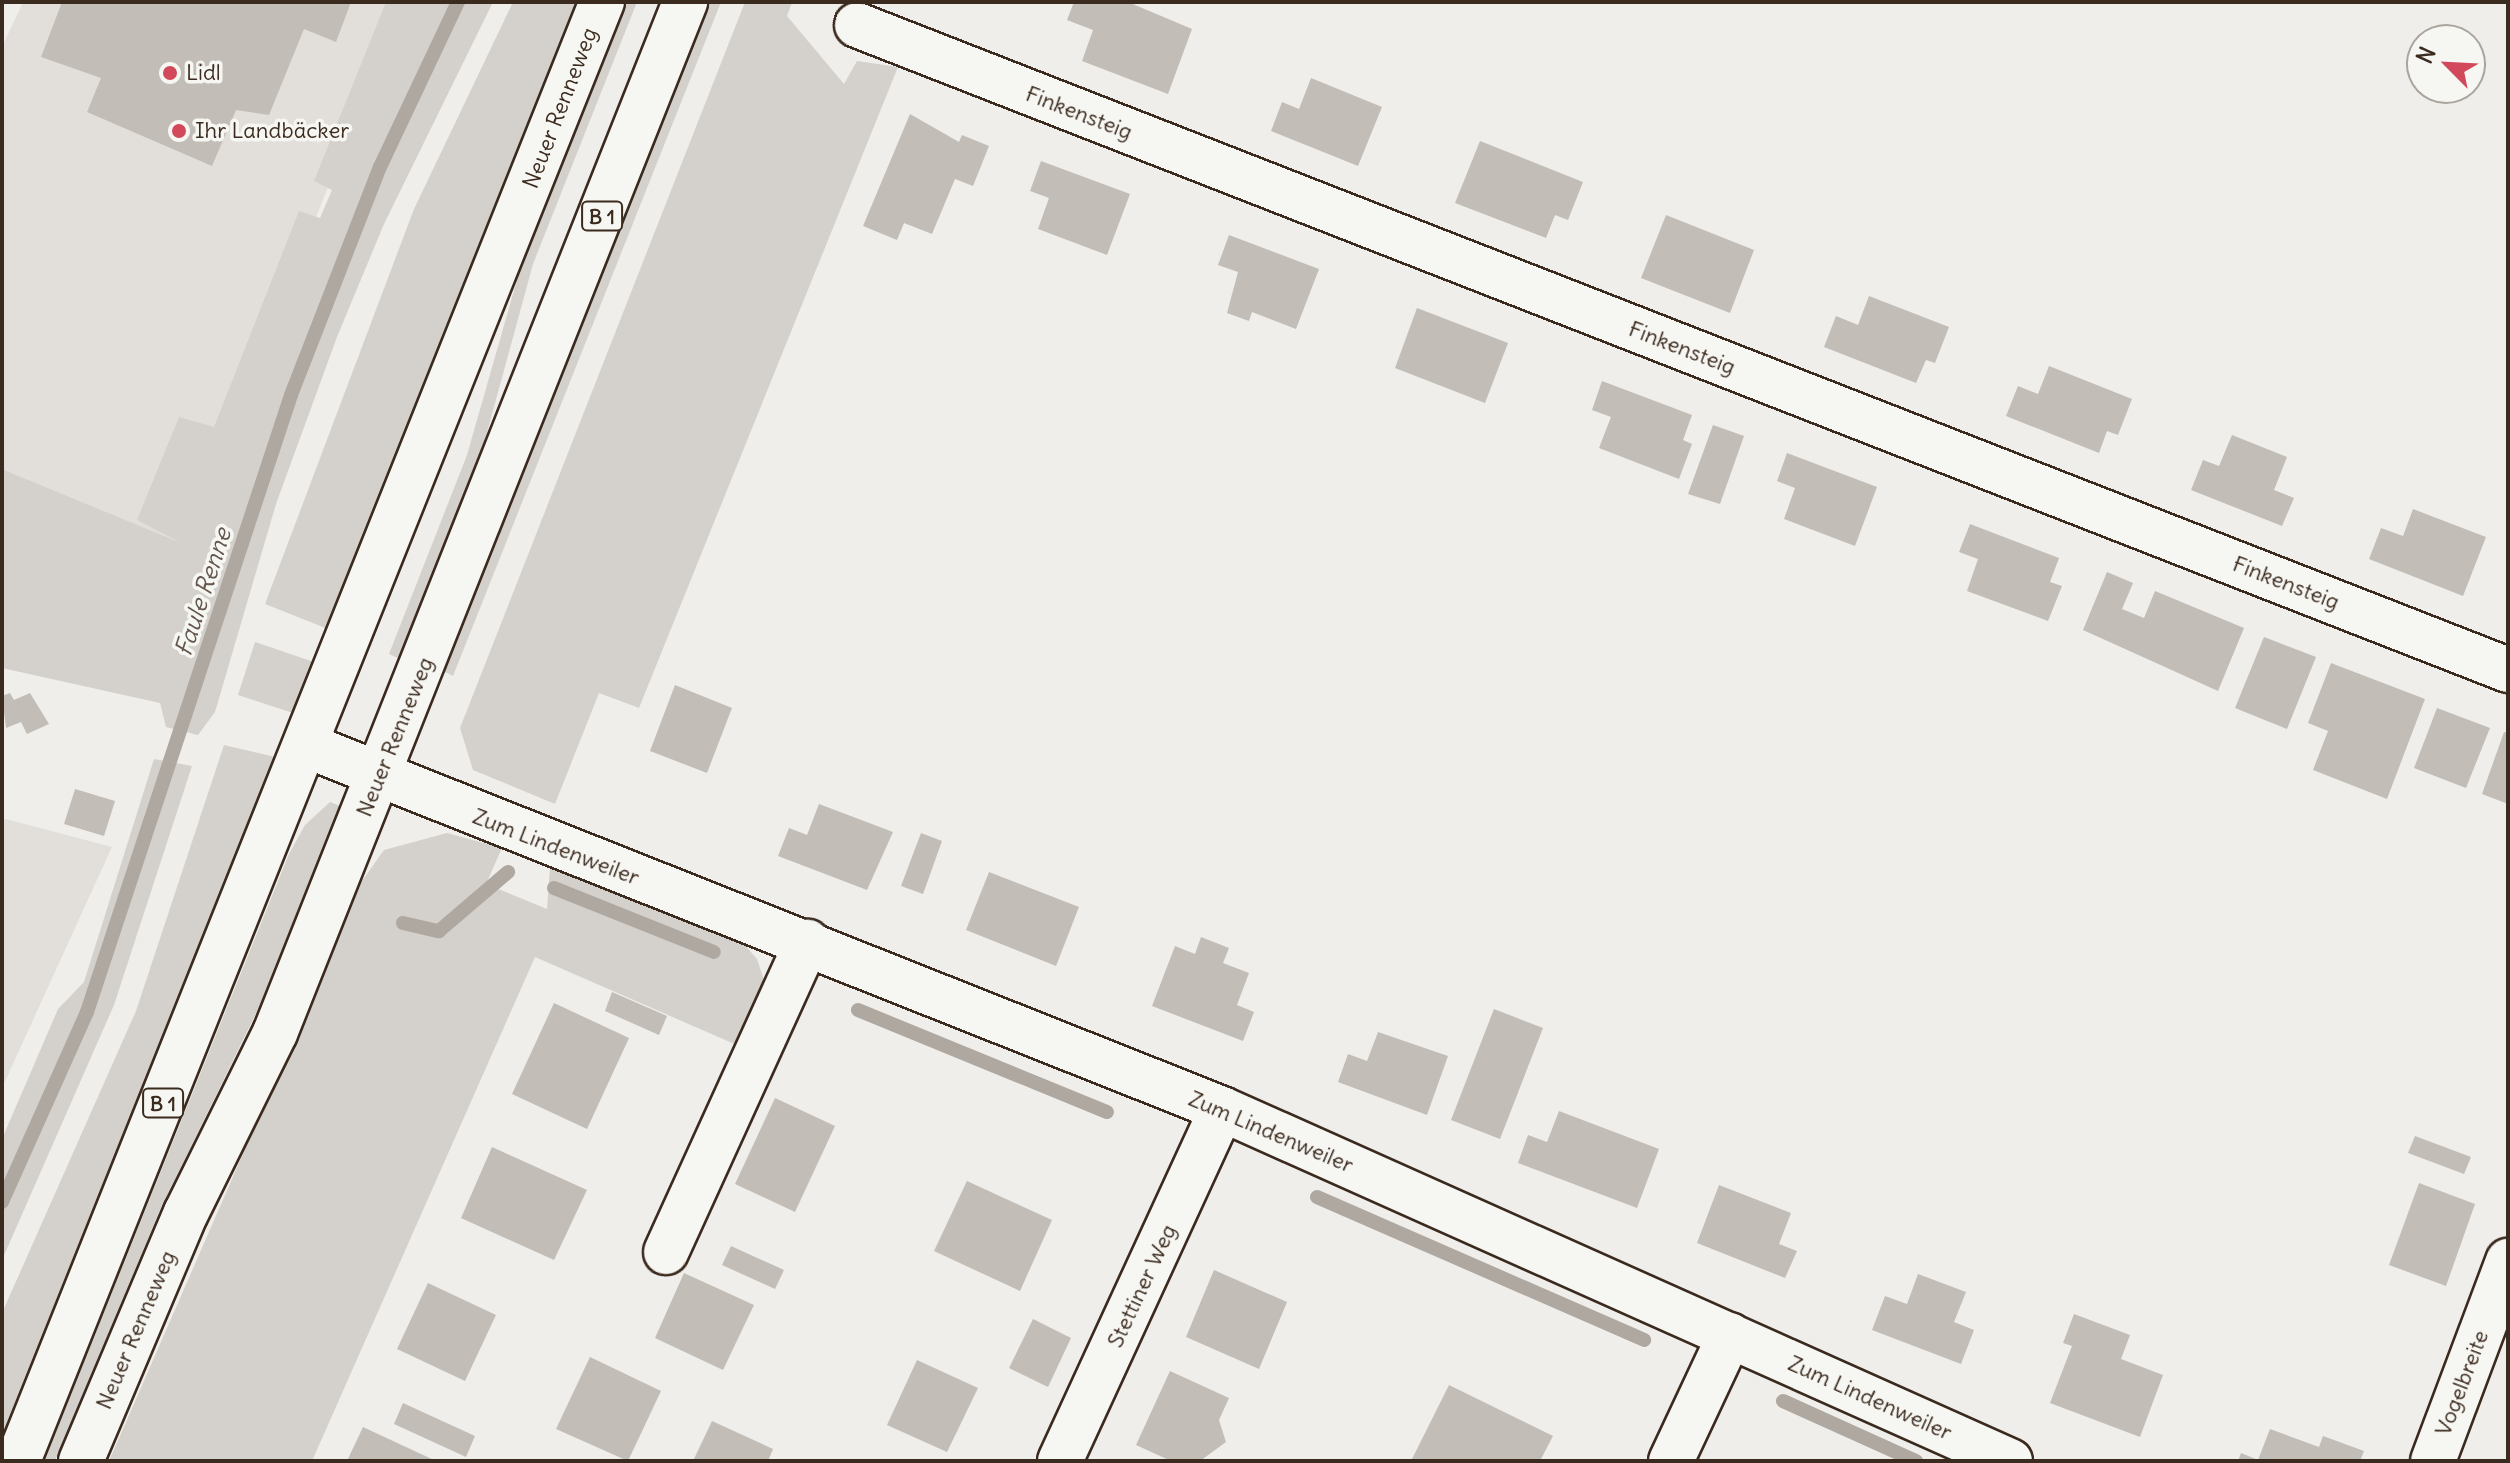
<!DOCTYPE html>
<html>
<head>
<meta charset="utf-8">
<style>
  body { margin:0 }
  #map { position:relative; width:2510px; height:1463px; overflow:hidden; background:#efeeea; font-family:Delius,sans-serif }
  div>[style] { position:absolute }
  .built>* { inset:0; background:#e2dfdb }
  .green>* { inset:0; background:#d4d1cc }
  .stream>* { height:14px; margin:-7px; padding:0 7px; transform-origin:7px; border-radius:7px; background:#afa8a1 }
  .building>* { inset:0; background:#c2bdb7 }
  .roads { filter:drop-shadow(2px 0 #3b2a1e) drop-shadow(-2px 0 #3b2a1e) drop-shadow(0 2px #3b2a1e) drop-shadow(0 -2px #3b2a1e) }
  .minor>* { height:44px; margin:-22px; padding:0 22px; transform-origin:22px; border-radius:22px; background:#f6f6f2 }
  .major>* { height:44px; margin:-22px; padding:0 22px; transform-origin:22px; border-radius:22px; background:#f6f6f2 }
  .dots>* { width:22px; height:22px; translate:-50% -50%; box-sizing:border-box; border:4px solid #f6f6f2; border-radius:50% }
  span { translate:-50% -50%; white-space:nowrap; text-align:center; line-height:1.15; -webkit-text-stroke:7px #f6f6f2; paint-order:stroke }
  .shield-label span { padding:2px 6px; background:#f6f6f2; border:2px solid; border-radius:6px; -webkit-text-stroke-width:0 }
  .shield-label { font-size:20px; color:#3b2a1e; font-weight:700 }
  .poi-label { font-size:22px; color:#3b2a1e }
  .left { translate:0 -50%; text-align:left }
  .street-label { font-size:22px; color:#3b2a1e }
  .water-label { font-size:24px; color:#64564c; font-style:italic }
  .frame { position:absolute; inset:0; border:4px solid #3b2a1e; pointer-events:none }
  .north { position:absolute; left:2406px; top:24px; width:80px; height:80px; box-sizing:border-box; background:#f6f6f2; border:2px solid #aba49d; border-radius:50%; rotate:294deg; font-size:22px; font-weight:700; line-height:32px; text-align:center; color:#3b2a1e }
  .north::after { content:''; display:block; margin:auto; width:28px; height:36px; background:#d1495b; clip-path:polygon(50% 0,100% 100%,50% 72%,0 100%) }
</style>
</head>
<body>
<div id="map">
  <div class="built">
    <i style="clip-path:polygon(23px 2px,404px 2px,182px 544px,2px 469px,2px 47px)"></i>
    <i style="clip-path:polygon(2px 818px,112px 847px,2px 1088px)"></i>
  </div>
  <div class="green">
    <i style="clip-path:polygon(386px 2px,493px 2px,384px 224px,337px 337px,276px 504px,215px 712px,198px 735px,166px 727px,160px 703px,2px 668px,2px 469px,181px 543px,137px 520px,179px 417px,214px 427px,299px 211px,320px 218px,332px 190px,314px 181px)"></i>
    <i style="clip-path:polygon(513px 2px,577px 2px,328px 629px,265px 604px,414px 209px)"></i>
    <i style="clip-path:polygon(625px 2px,637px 2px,533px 264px,479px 462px,402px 660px,389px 654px,467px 455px,523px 259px)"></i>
    <i style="clip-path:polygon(708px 2px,721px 2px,453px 676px,443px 671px)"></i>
    <i style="clip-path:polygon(745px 2px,792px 2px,787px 16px,844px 84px,857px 61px,898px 67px,639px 708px,599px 693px,555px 804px,473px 770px,460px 728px)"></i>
    <i style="clip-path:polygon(255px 642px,314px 662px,293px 713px,238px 695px)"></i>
    <i style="clip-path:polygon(224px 745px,275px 757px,2px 1444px,2px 1313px,136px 1011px)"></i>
    <i style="clip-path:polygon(154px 759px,192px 766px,114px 1005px,2px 1260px,2px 1139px,58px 1009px,84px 982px)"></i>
    <i style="clip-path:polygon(330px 802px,340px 806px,261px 1003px,159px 1212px,55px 1461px,44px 1461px,289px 854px,305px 825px)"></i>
    <i style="clip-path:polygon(447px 833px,502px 848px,486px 884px,547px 909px,550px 867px,743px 943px,757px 959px,765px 983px,739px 1046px,535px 957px,312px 1461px,109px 1461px,362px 881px,384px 850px)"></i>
  </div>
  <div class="stream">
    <i style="left:554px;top:888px;width:172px;rotate:21.8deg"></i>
    <i style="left:403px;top:923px;width:37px;rotate:13deg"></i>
    <i style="left:439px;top:931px;width:91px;rotate:-40.5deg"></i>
    <i style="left:858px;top:1010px;width:269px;rotate:22.3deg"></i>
    <i style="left:1317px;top:1197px;width:357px;rotate:23.6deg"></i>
    <i style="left:2px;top:1202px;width:208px;rotate:-65.9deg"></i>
    <i style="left:87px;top:1012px;width:650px;rotate:-71.7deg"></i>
    <i style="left:291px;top:395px;width:245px;rotate:-68.7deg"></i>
    <i style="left:380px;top:167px;width:183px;rotate:-64.7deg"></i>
    <i style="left:1783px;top:1401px;width:146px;rotate:24.3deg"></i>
  </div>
  <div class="building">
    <i style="clip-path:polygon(62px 2px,351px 2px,336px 42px,304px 29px,269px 115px,236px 110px,212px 166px,87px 112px,101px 78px,41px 57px)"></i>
    <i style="clip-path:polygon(1074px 2px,1128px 2px,1192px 29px,1168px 94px,1082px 61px,1093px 30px,1067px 20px)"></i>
    <i style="clip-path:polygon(1311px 78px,1382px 107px,1358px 166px,1271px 131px,1282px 102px,1299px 109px)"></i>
    <i style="clip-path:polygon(910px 114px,959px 142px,962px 135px,989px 146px,973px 186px,955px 179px,932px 234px,904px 223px,897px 240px,863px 226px)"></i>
    <i style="clip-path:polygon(1480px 141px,1583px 182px,1568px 220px,1555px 215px,1546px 238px,1455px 203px)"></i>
    <i style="clip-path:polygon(1041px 161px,1130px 194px,1107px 255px,1038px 229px,1049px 198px,1030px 191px)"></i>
    <i style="clip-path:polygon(1666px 215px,1754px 250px,1730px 313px,1641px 278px)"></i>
    <i style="clip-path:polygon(1229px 235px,1319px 269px,1296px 329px,1252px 312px,1249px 321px,1227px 313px,1238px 272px,1218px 265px)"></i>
    <i style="clip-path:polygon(1869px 296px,1949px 327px,1935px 363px,1926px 360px,1916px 383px,1824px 347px,1836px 316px,1858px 325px)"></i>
    <i style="clip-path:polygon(1417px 308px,1508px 343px,1485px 403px,1395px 368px)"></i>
    <i style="clip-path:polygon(2049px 366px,2132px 399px,2118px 435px,2107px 431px,2099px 453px,2006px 416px,2018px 386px,2038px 394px)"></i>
    <i style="clip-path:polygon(1602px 381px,1692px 415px,1683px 440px,1692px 444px,1679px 479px,1599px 448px,1611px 417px,1592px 410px)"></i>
    <i style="clip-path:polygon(1713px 425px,1744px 436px,1720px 504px,1688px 494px)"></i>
    <i style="clip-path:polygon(2232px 435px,2287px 457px,2274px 490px,2294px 498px,2282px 526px,2191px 490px,2203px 460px,2219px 466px)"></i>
    <i style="clip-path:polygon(1787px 453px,1877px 487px,1855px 546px,1784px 519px,1795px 488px,1777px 481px)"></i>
    <i style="clip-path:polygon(2413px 509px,2486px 537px,2463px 596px,2369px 559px,2381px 528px,2403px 536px)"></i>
    <i style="clip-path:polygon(1970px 524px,2059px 558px,2050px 582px,2062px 586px,2048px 621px,1967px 591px,1978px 559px,1959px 552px)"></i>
    <i style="clip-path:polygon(2107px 572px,2133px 583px,2122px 609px,2144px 618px,2155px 591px,2244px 628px,2218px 691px,2083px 630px)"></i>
    <i style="clip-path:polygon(2264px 637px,2316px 657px,2287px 729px,2235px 708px)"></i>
    <i style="clip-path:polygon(2331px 663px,2425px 699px,2387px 799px,2313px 770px,2328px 731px,2308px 723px)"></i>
    <i style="clip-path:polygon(675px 685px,732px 708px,707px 773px,650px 751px)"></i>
    <i style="clip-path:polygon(10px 693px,14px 700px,30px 693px,49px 724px,27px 734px,21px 722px,6px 728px,2px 696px)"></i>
    <i style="clip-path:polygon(2437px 708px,2490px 728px,2466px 788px,2414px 768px)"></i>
    <i style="clip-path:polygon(2504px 732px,2508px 733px,2508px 804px,2482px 794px)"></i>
    <i style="clip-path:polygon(75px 789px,115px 801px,104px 836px,64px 824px)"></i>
    <i style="clip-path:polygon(819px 804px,893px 832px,867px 890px,778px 856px,789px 828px,807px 835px)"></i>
    <i style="clip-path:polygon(921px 833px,942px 841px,923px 894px,901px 886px)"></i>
    <i style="clip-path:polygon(989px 872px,1079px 907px,1056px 966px,966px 930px)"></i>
    <i style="clip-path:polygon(1201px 937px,1229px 948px,1223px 963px,1249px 973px,1237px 1005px,1254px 1012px,1243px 1041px,1152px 1006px,1175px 946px,1195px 954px)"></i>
    <i style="clip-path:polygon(612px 992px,667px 1016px,659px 1035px,605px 1011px)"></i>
    <i style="clip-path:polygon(554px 1003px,629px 1038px,587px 1129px,512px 1094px)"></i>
    <i style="clip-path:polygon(1494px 1009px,1543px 1028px,1500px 1139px,1451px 1120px)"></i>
    <i style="clip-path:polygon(1378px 1032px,1448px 1056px,1427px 1115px,1338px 1082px,1348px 1054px,1367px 1061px)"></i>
    <i style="clip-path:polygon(775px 1098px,835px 1126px,795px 1212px,735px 1184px)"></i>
    <i style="clip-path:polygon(1559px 1111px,1659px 1149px,1637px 1208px,1518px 1163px,1528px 1135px,1547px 1142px)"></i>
    <i style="clip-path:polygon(2415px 1136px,2471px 1157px,2464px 1174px,2408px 1153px)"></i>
    <i style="clip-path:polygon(492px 1147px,587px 1190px,554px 1260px,461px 1218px)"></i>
    <i style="clip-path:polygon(967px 1181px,1052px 1220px,1020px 1291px,934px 1251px)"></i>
    <i style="clip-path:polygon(2419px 1183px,2475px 1204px,2446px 1286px,2389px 1265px)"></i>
    <i style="clip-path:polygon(1719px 1185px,1791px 1213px,1779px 1244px,1797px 1251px,1785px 1278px,1697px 1243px)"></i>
    <i style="clip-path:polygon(731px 1246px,784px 1270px,775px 1289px,722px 1265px)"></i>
    <i style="clip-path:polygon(1214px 1270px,1287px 1302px,1259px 1369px,1186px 1337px)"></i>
    <i style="clip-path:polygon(684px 1273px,754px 1305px,723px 1370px,655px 1338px)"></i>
    <i style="clip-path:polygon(1918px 1274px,1966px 1292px,1954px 1322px,1974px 1330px,1961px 1364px,1872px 1330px,1885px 1296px,1907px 1304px)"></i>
    <i style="clip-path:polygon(428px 1283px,496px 1315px,465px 1381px,397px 1349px)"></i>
    <i style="clip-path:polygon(2074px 1314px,2130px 1335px,2121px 1359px,2163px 1375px,2140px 1437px,2050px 1403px,2072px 1346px,2063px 1343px)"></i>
    <i style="clip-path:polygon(1033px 1319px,1071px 1338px,1048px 1387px,1009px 1368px)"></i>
    <i style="clip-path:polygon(590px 1357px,661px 1391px,628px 1461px,556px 1429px)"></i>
    <i style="clip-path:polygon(917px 1360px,978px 1388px,947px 1452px,887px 1425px)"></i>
    <i style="clip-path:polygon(1170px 1371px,1229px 1398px,1219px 1420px,1226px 1442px,1200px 1461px,1171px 1461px,1136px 1445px)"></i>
    <i style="clip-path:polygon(1449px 1385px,1553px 1436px,1540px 1461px,1411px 1461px)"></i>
    <i style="clip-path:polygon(403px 1403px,475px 1436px,466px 1457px,394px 1424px)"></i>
    <i style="clip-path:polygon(712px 1421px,773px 1449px,768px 1461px,693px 1461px)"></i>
    <i style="clip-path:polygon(363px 1427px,436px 1461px,347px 1461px)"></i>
    <i style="clip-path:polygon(2270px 1429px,2319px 1447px,2323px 1436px,2364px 1451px,2360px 1461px,2238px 1461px,2241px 1453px,2258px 1460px)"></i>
  </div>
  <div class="roads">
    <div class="minor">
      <i style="left:857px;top:25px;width:1773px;rotate:21.34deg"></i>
      <i style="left:308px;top:746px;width:983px;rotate:21.66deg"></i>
      <i style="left:1222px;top:1109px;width:863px;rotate:24.07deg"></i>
      <i style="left:666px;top:1252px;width:341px;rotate:-65.5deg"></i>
      <i style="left:1060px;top:1461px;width:387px;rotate:-65.3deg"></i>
      <i style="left:1671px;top:1461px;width:139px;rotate:-64.9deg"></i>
      <i style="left:2433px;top:1461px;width:214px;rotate:-69.4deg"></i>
    </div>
    <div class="major">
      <i style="left:18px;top:1461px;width:1572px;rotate:-68.19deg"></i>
      <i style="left:81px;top:1461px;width:269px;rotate:-67.1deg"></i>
      <i style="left:186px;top:1213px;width:201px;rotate:-63.7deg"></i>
      <i style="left:275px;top:1033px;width:1110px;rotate:-68.31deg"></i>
    </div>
  </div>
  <div class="dots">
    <i style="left:170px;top:73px;background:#d1495b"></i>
    <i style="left:179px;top:131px;background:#d1495b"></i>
  </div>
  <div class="shield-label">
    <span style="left:602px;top:216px">B 1</span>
    <span style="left:163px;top:1103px">B 1</span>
  </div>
  <div class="poi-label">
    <span class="left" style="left:186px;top:73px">Lidl</span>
    <span class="left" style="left:195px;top:131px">Ihr Landbäcker</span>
  </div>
  <div class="street-label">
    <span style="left:560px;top:108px;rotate:-69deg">Neuer Renneweg</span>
    <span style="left:1079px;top:113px;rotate:21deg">Finkensteig</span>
    <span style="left:1682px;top:348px;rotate:21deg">Finkensteig</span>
    <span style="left:2286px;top:583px;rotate:21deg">Finkensteig</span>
    <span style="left:395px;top:737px;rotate:-68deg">Neuer Renneweg</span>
    <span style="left:556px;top:847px;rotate:21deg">Zum Lindenweiler</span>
    <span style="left:1271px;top:1132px;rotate:23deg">Zum Lindenweiler</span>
    <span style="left:1142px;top:1286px;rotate:-65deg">Stettiner Weg</span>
    <span style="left:136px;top:1330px;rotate:-67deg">Neuer Renneweg</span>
    <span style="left:2462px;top:1383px;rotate:-69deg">Vogelbreite</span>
    <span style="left:1870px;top:1398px;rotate:24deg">Zum Lindenweiler</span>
  </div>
  <div class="water-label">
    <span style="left:203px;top:592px;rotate:-72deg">Faule Renne</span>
  </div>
  <div class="frame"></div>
  <div class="north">N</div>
</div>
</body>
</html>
